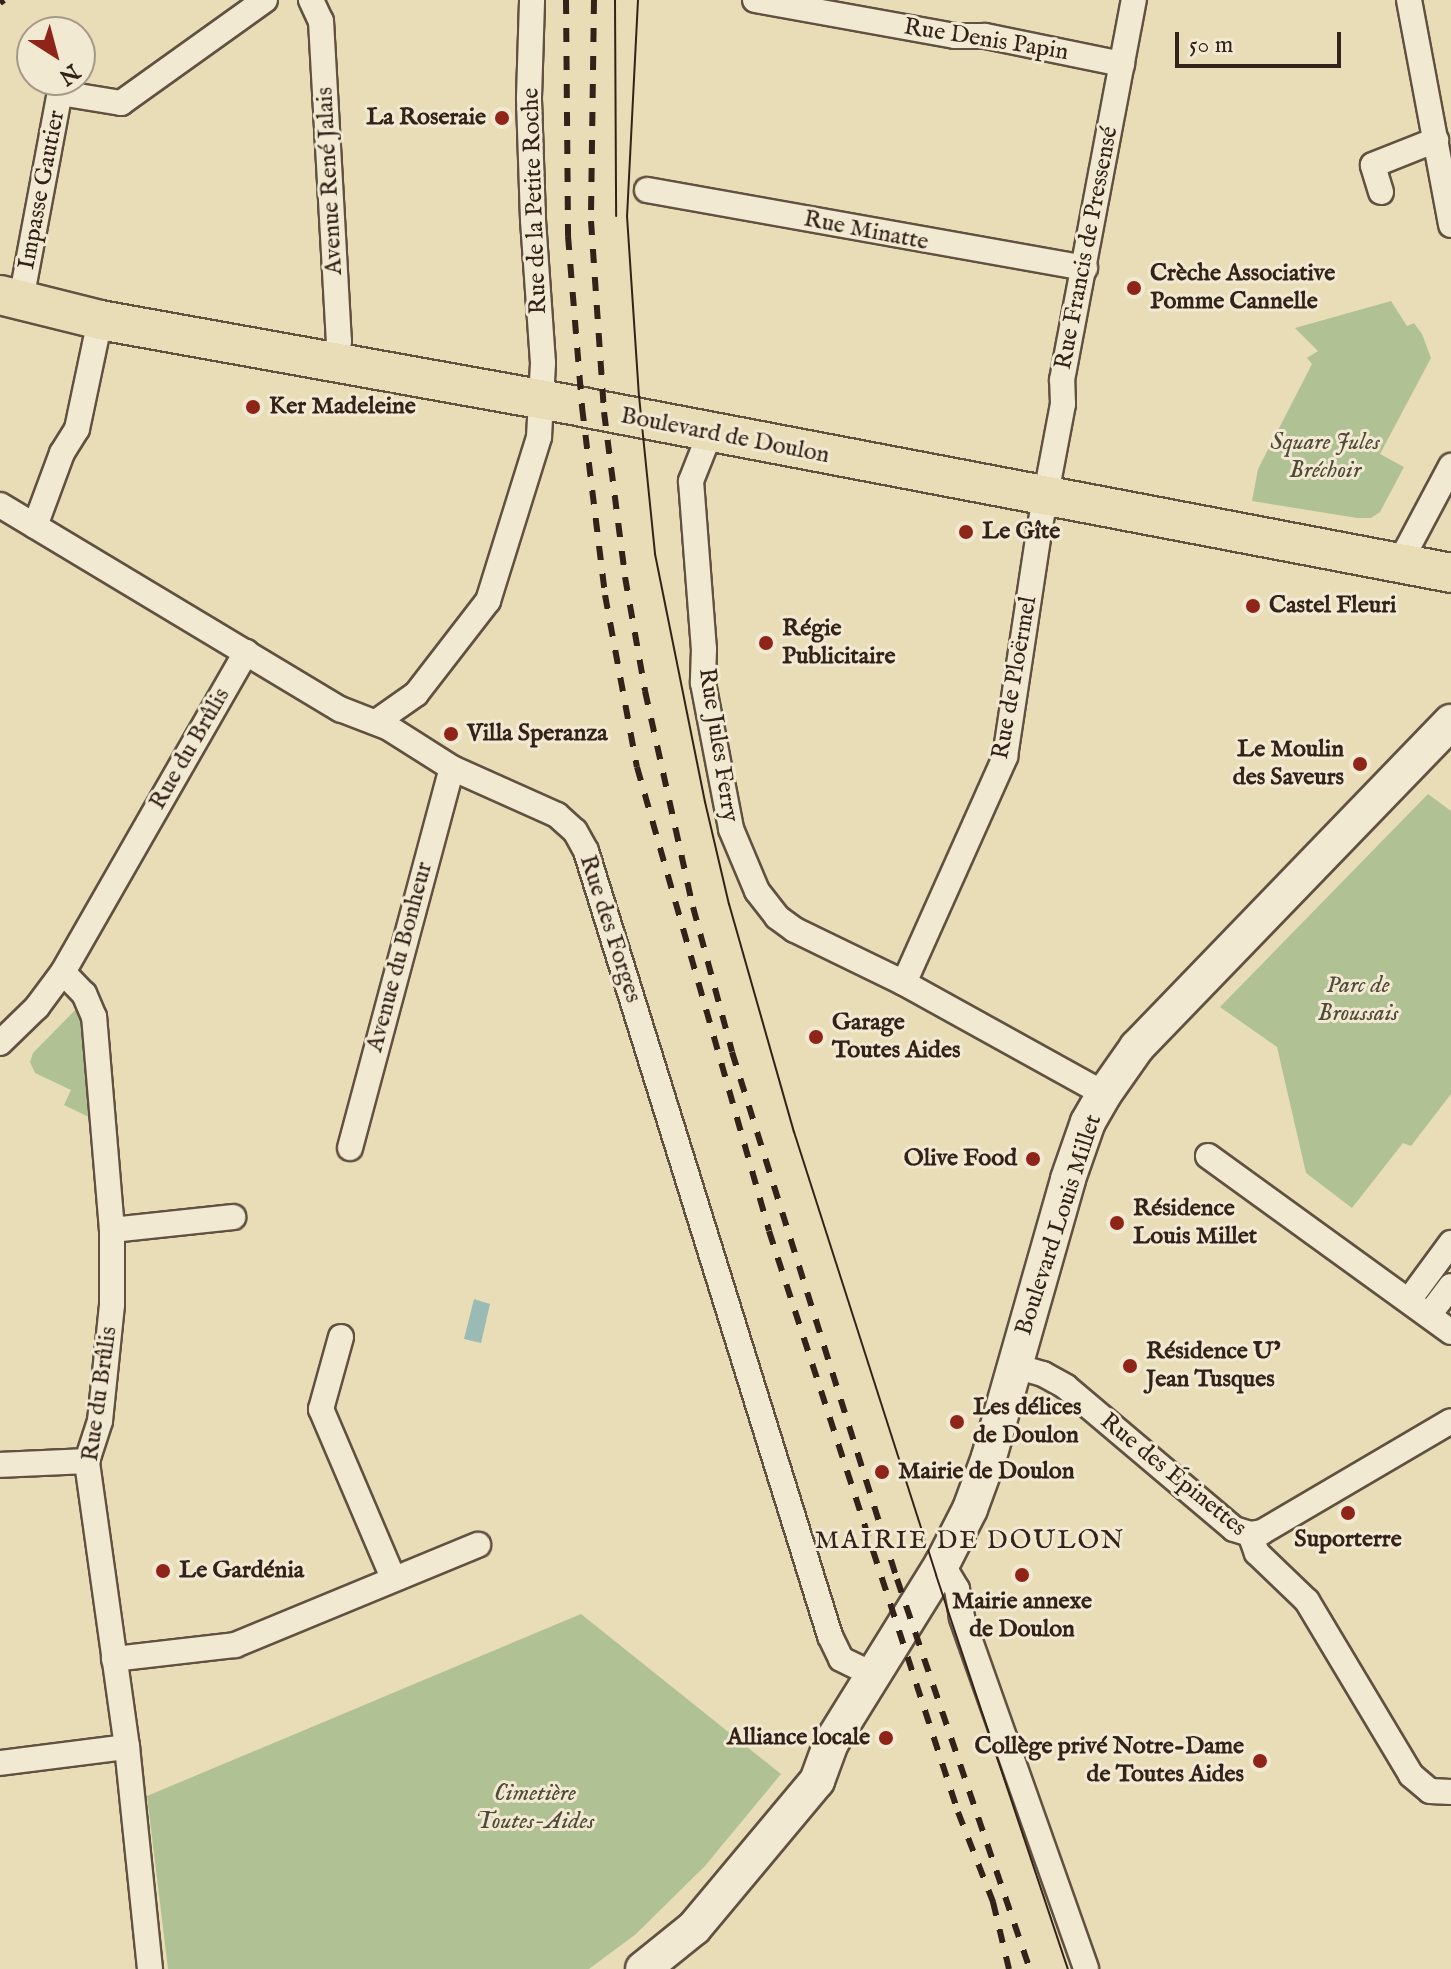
<!DOCTYPE html>
<html>
<head>
<meta charset="utf-8">
<style>
  body { margin:0 }
  #map { position:relative; width:1451px; height:1969px; overflow:hidden; background:#e9ddb8; font-family:"IM FELL English",serif }
  div>[style] { position:absolute }
  .green>* { inset:0; background:#b0c294 }
  .water>* { inset:0; background:#99bbb4 }
  .roads { filter:drop-shadow(2px 0 #605141) drop-shadow(-2px 0 #605141) drop-shadow(0 2px #605141) drop-shadow(0 -2px #605141) }
  .street>* { height:24px; margin:-12px; padding:0 12px; transform-origin:12px; border-radius:12px; background:#f1e9d1 }
  .secondary>* { height:34px; margin:-17px; padding:0 17px; transform-origin:17px; border-radius:17px; background:#f1e9d1 }
  .primary>* { height:38px; margin:-19px; padding:0 19px; transform-origin:19px; border-radius:19px; background:#e9ddb8 }
  .tram>* { height:2px; margin:-1px; padding:0 1px; transform-origin:1px; border-radius:1px; background:#332219 }
  .rail>* { height:6px; margin-top:-3px; transform-origin:0; background:repeating-linear-gradient(90deg,#332219 0 14px,transparent 0 28px) }
  .dots>* { width:22px; height:22px; translate:-50% -50%; box-sizing:border-box; border:4px solid #f1e9d1; border-radius:50% }
  span { translate:-50% -50%; white-space:nowrap; text-align:center; line-height:1.15; -webkit-text-stroke:6px #f1e9d1; paint-order:stroke }
  .street-label { font-size:24px; color:#332219 }
  .poi-label { font-size:24px; color:#332219; font-weight:700 }
  .right { translate:-100% -50%; text-align:right }
  .left { translate:0 -50%; text-align:left }
  .park-label { font-size:24px; color:#524a38; font-style:italic }
  .neighbourhood-label { font-size:26px; color:#332219; letter-spacing:2px }
  .north { position:absolute; left:16px; top:16px; width:80px; height:80px; box-sizing:border-box; background:#f1e9d1; border:2px solid #a59987; border-radius:50%; rotate:144deg; font-size:22px; font-weight:700; line-height:32px; text-align:center; color:#332219 }
  .north::after { content:''; display:block; margin:auto; width:28px; height:36px; background:#8f2418; clip-path:polygon(50% 0,100% 100%,50% 72%,0 100%) }
  .scale { position:absolute; left:1175px; top:32px; width:166px; height:36px; box-sizing:border-box; border:4px solid #332219; border-top:0; padding-left:10px; font-size:24px; line-height:28px; white-space:nowrap; color:#332219; -webkit-text-stroke:6px #f1e9d1; paint-order:stroke }
</style>
</head>
<body>
<div id="map">
  <div class="green">
    <i style="clip-path:polygon(1391px 301px,1407px 326px,1414px 323px,1422px 334px,1431px 358px,1380px 454px,1404px 467px,1380px 512px,1371px 518px,1357px 518px,1252px 501px,1258px 469px,1312px 364px,1307px 358px,1318px 351px,1295px 328px)"></i>
    <i style="clip-path:polygon(1428px 794px,1451px 811px,1451px 1094px,1411px 1146px,1403px 1143px,1352px 1208px,1306px 1173px,1277px 1047px,1220px 1007px)"></i>
    <i style="clip-path:polygon(80px 1005px,83px 1015px,91px 1118px,64px 1105px,71px 1090px,35px 1073px,30px 1062px,33px 1053px)"></i>
    <i style="clip-path:polygon(581px 1614px,781px 1774px,705px 1866px,636px 1934px,589px 1969px,168px 1969px,147px 1796px)"></i>
  </div>
  <div class="water">
    <i style="clip-path:polygon(474px 1299px,490px 1304px,481px 1343px,464px 1339px)"></i>
  </div>
  <div class="roads">
    <div class="street">
      <i style="left:311px;top:0;width:23px;rotate:65deg"></i>
      <i style="left:321px;top:21px;width:321px;rotate:86.8deg"></i>
      <i style="left:339px;top:341px;width:23px;rotate:100deg"></i>
      <i style="left:755px;top:0;width:203px;rotate:10.2deg"></i>
      <i style="left:955px;top:36px;width:30px"></i>
      <i style="left:985px;top:36px;width:140px;rotate:11.6deg"></i>
      <i style="left:1409px;top:0;width:229px;rotate:79.4deg"></i>
      <i style="left:60px;top:93px;width:62px;rotate:9.3deg"></i>
      <i style="left:121px;top:103px;width:177px;rotate:-35.6deg"></i>
      <i style="left:647px;top:190px;width:445px;rotate:10.1deg"></i>
      <i style="left:1381px;top:192px;width:28px;rotate:-107deg"></i>
      <i style="left:1373px;top:165px;width:68px;rotate:-21.6deg"></i>
      <i style="left:21px;top:300px;width:224px;rotate:-79.4deg"></i>
      <i style="left:710px;top:433px;width:52px;rotate:111.6deg"></i>
      <i style="left:691px;top:481px;width:169px;rotate:85.6deg"></i>
      <i style="left:704px;top:649px;width:34px;rotate:92deg"></i>
      <i style="left:703px;top:683px;width:149px;rotate:79.1deg"></i>
      <i style="left:731px;top:829px;width:67px;rotate:67.2deg"></i>
      <i style="left:757px;top:891px;width:33px;rotate:52deg"></i>
      <i style="left:777px;top:917px;width:22px;rotate:36deg"></i>
      <i style="left:795px;top:930px;width:121px;rotate:25.9deg"></i>
      <i style="left:904px;top:983px;width:229px;rotate:29deg"></i>
      <i style="left:0;top:505px;width:397px;rotate:31deg"></i>
      <i style="left:340px;top:709px;width:53px;rotate:21.2deg"></i>
      <i style="left:389px;top:728px;width:75px;rotate:32.4deg"></i>
      <i style="left:452px;top:768px;width:115px;rotate:24.1deg"></i>
      <i style="left:557px;top:815px;width:24px;rotate:42deg"></i>
      <i style="left:575px;top:831px;width:23px;rotate:61deg"></i>
      <i style="left:586px;top:851px;width:822px;rotate:72.73deg"></i>
      <i style="left:830px;top:1636px;width:25px;rotate:64deg"></i>
      <i style="left:841px;top:1659px;width:34px;rotate:26deg"></i>
      <i style="left:35px;top:526px;width:78px;rotate:-69.7deg"></i>
      <i style="left:62px;top:453px;width:28px;rotate:-58deg"></i>
      <i style="left:77px;top:429px;width:111px;rotate:-78.1deg"></i>
      <i style="left:1400px;top:562px;width:109px;rotate:-62deg"></i>
      <i style="left:376px;top:722px;width:49px;rotate:-35deg"></i>
      <i style="left:416px;top:694px;width:118px;rotate:-52.3deg"></i>
      <i style="left:488px;top:601px;width:172px;rotate:-72.7deg"></i>
      <i style="left:539px;top:437px;width:74px;rotate:-86.9deg"></i>
      <i style="left:543px;top:363px;width:143px;rotate:-94deg"></i>
      <i style="left:533px;top:220px;width:123px;rotate:-91.9deg"></i>
      <i style="left:529px;top:97px;width:97px;rotate:-88.2deg"></i>
      <i style="left:904px;top:983px;width:248px;rotate:-65.9deg"></i>
      <i style="left:1005px;top:757px;width:229px;rotate:-81.4deg"></i>
      <i style="left:1039px;top:531px;width:129px;rotate:-79.3deg"></i>
      <i style="left:1063px;top:404px;width:24px;rotate:-92deg"></i>
      <i style="left:1062px;top:380px;width:387px;rotate:-79.3deg"></i>
      <i style="left:0;top:1043px;width:52px;rotate:-44.2deg"></i>
      <i style="left:37px;top:1007px;width:44px;rotate:-53.4deg"></i>
      <i style="left:350px;top:1148px;width:393px;rotate:-75deg"></i>
      <i style="left:1208px;top:1156px;width:300px;rotate:35.9deg"></i>
      <i style="left:112px;top:1230px;width:122px;rotate:-6.1deg"></i>
      <i style="left:1409px;top:1300px;width:71px;rotate:-53.6deg"></i>
      <i style="left:1429px;top:1315px;width:36px;rotate:-53deg"></i>
      <i style="left:341px;top:1337px;width:75px;rotate:105.5deg"></i>
      <i style="left:321px;top:1409px;width:184px;rotate:66.9deg"></i>
      <i style="left:1015px;top:1366px;width:29px;rotate:16deg"></i>
      <i style="left:1043px;top:1374px;width:26px;rotate:29deg"></i>
      <i style="left:1066px;top:1387px;width:220px;rotate:40.2deg"></i>
      <i style="left:1234px;top:1529px;width:17px;rotate:17deg"></i>
      <i style="left:1250px;top:1534px;width:12px;rotate:-9deg"></i>
      <i style="left:1262px;top:1532px;width:219px;rotate:-30.4deg"></i>
      <i style="left:0;top:1465px;width:87px;rotate:-2.6deg"></i>
      <i style="left:1250px;top:1534px;width:20px;rotate:70deg"></i>
      <i style="left:1257px;top:1553px;width:69px;rotate:43.8deg"></i>
      <i style="left:1307px;top:1601px;width:203px;rotate:59.1deg"></i>
      <i style="left:1411px;top:1775px;width:25px;rotate:40deg"></i>
      <i style="left:1430px;top:1791px;width:21px;rotate:3deg"></i>
      <i style="left:942px;top:1564px;width:29px;rotate:59deg"></i>
      <i style="left:957px;top:1589px;width:29px;rotate:80deg"></i>
      <i style="left:962px;top:1618px;width:372px;rotate:70.5deg"></i>
      <i style="left:114px;top:1659px;width:122px;rotate:-6.6deg"></i>
      <i style="left:235px;top:1645px;width:263px;rotate:-22.4deg"></i>
      <i style="left:0;top:1763px;width:128px;rotate:-7.2deg"></i>
      <i style="left:150px;top:1969px;width:223px;rotate:-95.9deg"></i>
      <i style="left:127px;top:1747px;width:289px;rotate:-98deg"></i>
      <i style="left:87px;top:1461px;width:42px;rotate:-72deg"></i>
      <i style="left:100px;top:1421px;width:117px;rotate:-84.1deg"></i>
      <i style="left:112px;top:1305px;width:75px;rotate:-90deg"></i>
      <i style="left:112px;top:1230px;width:214px;rotate:-94.8deg"></i>
      <i style="left:94px;top:1017px;width:25px;rotate:-113deg"></i>
      <i style="left:84px;top:994px;width:30px;rotate:-134deg"></i>
      <i style="left:63px;top:972px;width:369px;rotate:-60.2deg"></i>
    </div>
    <div class="secondary">
      <i style="left:643px;top:1969px;width:65px;rotate:-38.8deg"></i>
      <i style="left:694px;top:1928px;width:192px;rotate:-50.1deg"></i>
      <i style="left:817px;top:1781px;width:40px;rotate:-69.8deg"></i>
      <i style="left:831px;top:1743px;width:211px;rotate:-58.2deg"></i>
      <i style="left:942px;top:1564px;width:62px;rotate:-63deg"></i>
      <i style="left:970px;top:1509px;width:55px;rotate:-69.9deg"></i>
      <i style="left:989px;top:1457px;width:289px;rotate:-74.1deg"></i>
      <i style="left:1068px;top:1179px;width:60px;rotate:-70.7deg"></i>
      <i style="left:1088px;top:1122px;width:32px;rotate:-60deg"></i>
      <i style="left:1104px;top:1094px;width:57px;rotate:-54.9deg"></i>
      <i style="left:1137px;top:1047px;width:452px;rotate:-46deg"></i>
    </div>
    <div class="primary">
      <i style="left:0;top:295px;width:103px;rotate:14deg"></i>
      <i style="left:100px;top:320px;width:490px;rotate:10.2deg"></i>
      <i style="left:582px;top:407px;width:885px;rotate:10.81deg"></i>
    </div>
  </div>
  <div class="tram">
    <i style="left:615px;top:0;width:216px;rotate:89.7deg"></i>
    <i style="left:638px;top:0;width:216px;rotate:92.9deg"></i>
    <i style="left:627px;top:216px;width:180px;rotate:86.2deg"></i>
    <i style="left:639px;top:396px;width:159px;rotate:84.2deg"></i>
    <i style="left:655px;top:554px;width:253px;rotate:78.6deg"></i>
    <i style="left:705px;top:802px;width:105px;rotate:76.8deg"></i>
    <i style="left:729px;top:904px;width:237px;rotate:74.1deg"></i>
    <i style="left:794px;top:1132px;width:465px;rotate:72.2deg"></i>
    <i style="left:936px;top:1575px;width:416px;rotate:71.5deg"></i>
  </div>
  <div class="rail">
    <i style="left:566px;top:0;width:236px;rotate:89.5deg"></i>
    <i style="left:568px;top:236px;width:172px;rotate:85.3deg"></i>
    <i style="left:582px;top:407px;width:189px;rotate:83deg"></i>
    <i style="left:605px;top:595px;width:175px;rotate:79.5deg"></i>
    <i style="left:637px;top:767px;width:482px;rotate:74.1deg"></i>
    <i style="left:769px;top:1231px;width:611px;rotate:71.98deg"></i>
    <i style="left:958px;top:1812px;width:97px;rotate:68.7deg"></i>
    <i style="left:993px;top:1902px;width:69px;rotate:76.6deg"></i>
    <i style="left:594px;top:0;width:221px;rotate:90.8deg"></i>
    <i style="left:591px;top:221px;width:191px;rotate:86.1deg"></i>
    <i style="left:604px;top:412px;width:166px;rotate:82.7deg"></i>
    <i style="left:625px;top:577px;width:116px;rotate:80deg"></i>
    <i style="left:645px;top:691px;width:221px;rotate:77.5deg"></i>
    <i style="left:693px;top:907px;width:150px;rotate:74.9deg"></i>
    <i style="left:732px;top:1052px;width:552px;rotate:72.62deg"></i>
    <i style="left:897px;top:1579px;width:412px;rotate:71.2deg"></i>
    <i style="left:0;top:3px;width:5px;rotate:-37deg"></i>
  </div>
  <div class="dots">
    <i style="left:502px;top:118px;background:#8f2418"></i>
    <i style="left:1134px;top:288px;background:#8f2418"></i>
    <i style="left:253px;top:407px;background:#8f2418"></i>
    <i style="left:966px;top:532px;background:#8f2418"></i>
    <i style="left:1253px;top:606px;background:#8f2418"></i>
    <i style="left:766px;top:643px;background:#8f2418"></i>
    <i style="left:451px;top:734px;background:#8f2418"></i>
    <i style="left:1360px;top:764px;background:#8f2418"></i>
    <i style="left:816px;top:1037px;background:#8f2418"></i>
    <i style="left:1033px;top:1159px;background:#8f2418"></i>
    <i style="left:1117px;top:1223px;background:#8f2418"></i>
    <i style="left:1130px;top:1366px;background:#8f2418"></i>
    <i style="left:957px;top:1422px;background:#8f2418"></i>
    <i style="left:882px;top:1472px;background:#8f2418"></i>
    <i style="left:1348px;top:1513px;background:#8f2418"></i>
    <i style="left:163px;top:1571px;background:#8f2418"></i>
    <i style="left:1022px;top:1575px;background:#8f2418"></i>
    <i style="left:886px;top:1738px;background:#8f2418"></i>
    <i style="left:1260px;top:1761px;background:#8f2418"></i>
  </div>
  <div class="street-label">
    <span style="left:986px;top:40px;rotate:9deg">Rue Denis Papin</span>
    <span style="left:330px;top:181px;rotate:-93deg">Avenue René Jalais</span>
    <span style="left:42px;top:190px;rotate:-79deg">Impasse Gautier</span>
    <span style="left:535px;top:201px;rotate:-92deg">Rue de la Petite Roche</span>
    <span style="left:866px;top:231px;rotate:11deg">Rue Minatte</span>
    <span style="left:1087px;top:248px;rotate:-79deg">Rue Francis de Pressensé</span>
    <span style="left:725px;top:436px;rotate:11deg">Boulevard de Doulon</span>
    <span style="left:1015px;top:678px;rotate:-80deg">Rue de Ploërmel</span>
    <span style="left:718px;top:745px;rotate:81deg">Rue Jules Ferry</span>
    <span style="left:190px;top:749px;rotate:-60deg">Rue du Brûlis</span>
    <span style="left:610px;top:929px;rotate:72deg">Rue des Forges</span>
    <span style="left:400px;top:957px;rotate:-75deg">Avenue du Bonheur</span>
    <span style="left:1059px;top:1225px;rotate:-72deg">Boulevard Louis Millet</span>
    <span style="left:100px;top:1394px;rotate:-82deg">Rue du Brûlis</span>
    <span style="left:1173px;top:1475px;rotate:39deg">Rue des Épinettes</span>
  </div>
  <div class="poi-label">
    <span class="right" style="left:486px;top:118px">La Roseraie</span>
    <span class="left" style="left:1150px;top:288px">Crèche Associative<br>Pomme Cannelle</span>
    <span class="left" style="left:269px;top:407px">Ker Madeleine</span>
    <span class="left" style="left:982px;top:532px">Le Gîte</span>
    <span class="left" style="left:1269px;top:606px">Castel Fleuri</span>
    <span class="left" style="left:782px;top:643px">Régie<br>Publicitaire</span>
    <span class="left" style="left:467px;top:734px">Villa Speranza</span>
    <span class="right" style="left:1344px;top:764px">Le Moulin<br>des Saveurs</span>
    <span class="left" style="left:832px;top:1037px">Garage<br>Toutes Aides</span>
    <span class="right" style="left:1017px;top:1159px">Olive Food</span>
    <span class="left" style="left:1133px;top:1223px">Résidence<br>Louis Millet</span>
    <span class="left" style="left:1146px;top:1366px">Résidence U’<br>Jean Tusques</span>
    <span class="left" style="left:973px;top:1422px">Les délices<br>de Doulon</span>
    <span class="left" style="left:898px;top:1472px">Mairie de Doulon</span>
    <span style="left:1348px;top:1540px">Suporterre</span>
    <span class="left" style="left:179px;top:1571px">Le Gardénia</span>
    <span style="left:1022px;top:1616px">Mairie annexe<br>de Doulon</span>
    <span class="right" style="left:870px;top:1738px">Alliance locale</span>
    <span class="right" style="left:1244px;top:1761px">Collège privé Notre-Dame<br>de Toutes Aides</span>
  </div>
  <div class="park-label">
    <span style="left:1325px;top:457px">Square Jules<br>Bréchoir</span>
    <span style="left:1358px;top:1000px">Parc de<br>Broussais</span>
    <span style="left:535px;top:1808px">Cimetière<br>Toutes-Aides</span>
  </div>
  <div class="neighbourhood-label">
    <span style="left:970px;top:1541px">MAIRIE DE DOULON</span>
  </div>
  <div class="north">N</div>
  <div class="scale">50 m</div>
</div>
</body>
</html>
